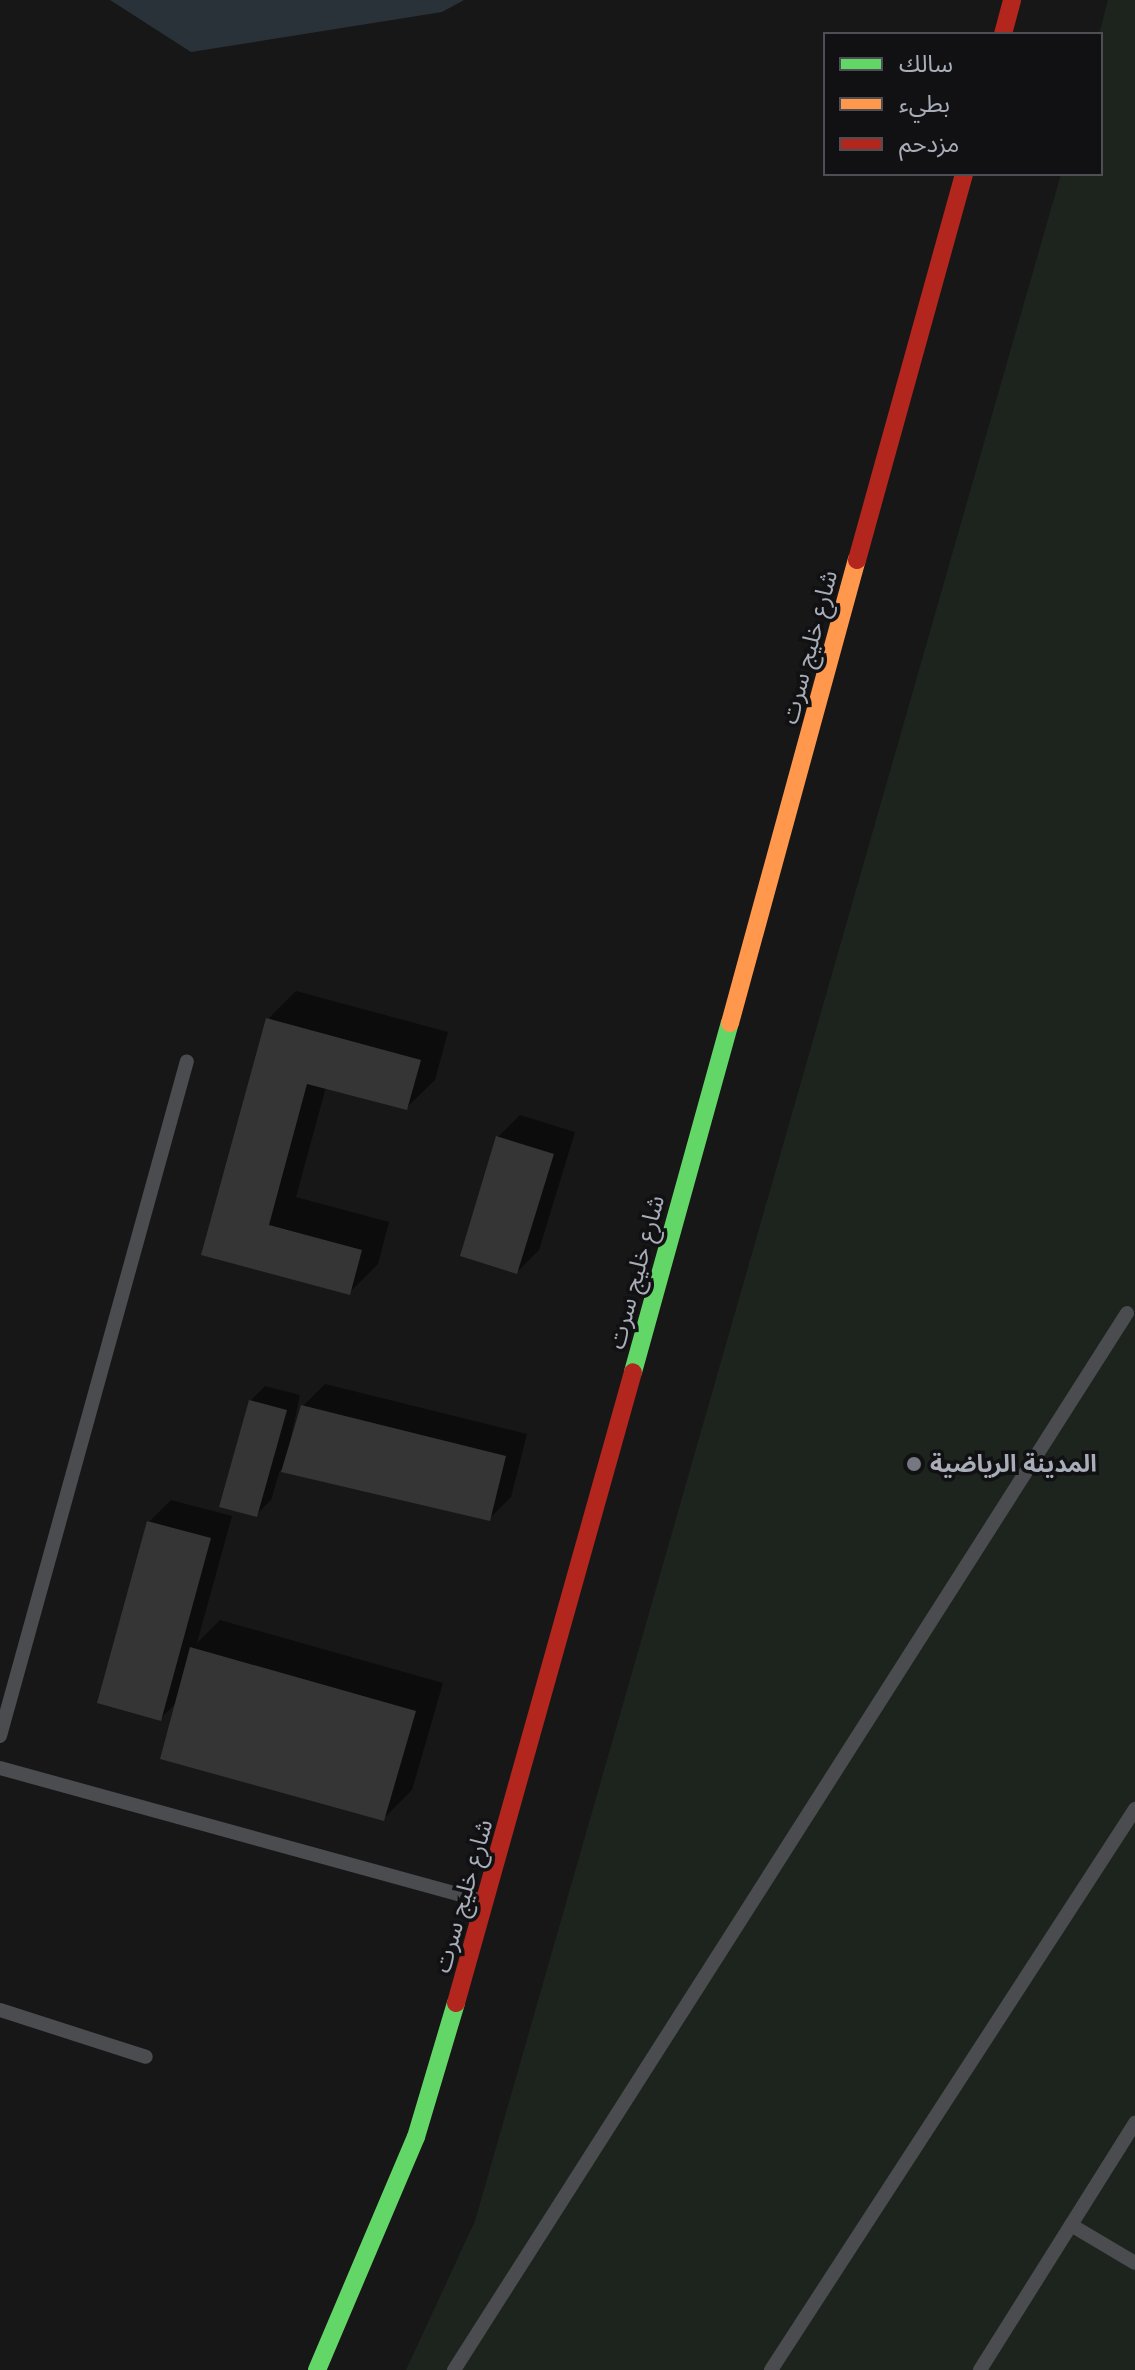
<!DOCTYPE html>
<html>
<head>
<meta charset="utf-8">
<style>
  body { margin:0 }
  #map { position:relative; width:1135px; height:2370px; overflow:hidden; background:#171717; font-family:Helvetica,"Noto Sans Arabic",sans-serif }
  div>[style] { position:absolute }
  .green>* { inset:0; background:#1d241e }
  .water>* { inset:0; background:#2a3239 }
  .shadow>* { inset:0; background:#0007 }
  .building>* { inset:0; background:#353536 }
  .lane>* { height:14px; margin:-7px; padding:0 7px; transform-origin:7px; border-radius:7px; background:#4b4c50 }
  .fast>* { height:18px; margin:-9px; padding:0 9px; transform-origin:9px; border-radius:9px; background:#63d668 }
  .slow>* { height:18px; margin:-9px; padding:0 9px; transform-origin:9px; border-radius:9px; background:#ff974d }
  .jam>* { height:18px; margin:-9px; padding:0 9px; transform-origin:9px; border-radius:9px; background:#b3261e }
  .dots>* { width:22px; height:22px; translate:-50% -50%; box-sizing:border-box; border:4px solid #111113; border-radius:50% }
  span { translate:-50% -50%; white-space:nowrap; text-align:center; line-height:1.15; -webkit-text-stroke:7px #111113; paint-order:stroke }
  .street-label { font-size:24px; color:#a8adb8 }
  .poi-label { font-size:24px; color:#a8adb8; font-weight:700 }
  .left { translate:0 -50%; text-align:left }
  .legend { position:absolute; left:823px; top:32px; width:280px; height:144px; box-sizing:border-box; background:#111113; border:2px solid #4d4f55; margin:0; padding:10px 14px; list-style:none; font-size:24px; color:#a8adb8 }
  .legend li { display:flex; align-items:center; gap:16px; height:40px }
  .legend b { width:40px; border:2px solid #4d4f55 }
</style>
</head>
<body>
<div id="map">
  <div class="green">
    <i style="clip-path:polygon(1108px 0,1135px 0,1135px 2370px,406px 2370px,475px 2221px,1061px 174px,1101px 174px,1099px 34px)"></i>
  </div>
  <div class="water">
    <i style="clip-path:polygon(110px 0,464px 0,442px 12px,191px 52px)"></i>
  </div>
  <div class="shadow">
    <i style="clip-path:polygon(296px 991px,448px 1032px,435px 1080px,406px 1108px,326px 1087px,296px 1197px,389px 1222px,378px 1264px,350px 1292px,204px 1254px,268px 1019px)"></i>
    <i style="clip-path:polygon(520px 1115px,575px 1132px,539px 1250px,517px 1272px,498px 1137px)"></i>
    <i style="clip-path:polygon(325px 1384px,527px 1434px,511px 1497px,489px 1519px,280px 1470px,271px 1500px,256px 1515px,250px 1401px,265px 1386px,300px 1395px,285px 1466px,303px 1406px)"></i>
    <i style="clip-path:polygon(171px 1500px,232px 1516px,197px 1643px,220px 1620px,443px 1683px,412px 1790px,383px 1819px,177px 1702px,160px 1719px,149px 1522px)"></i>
  </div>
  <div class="building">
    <i style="clip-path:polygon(266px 1018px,421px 1060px,407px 1110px,307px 1084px,269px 1225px,362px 1250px,350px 1295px,201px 1255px)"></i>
    <i style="clip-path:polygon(496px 1136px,554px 1154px,517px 1274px,460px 1256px)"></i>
    <i style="clip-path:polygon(249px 1400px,287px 1410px,257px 1517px,219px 1507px)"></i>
    <i style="clip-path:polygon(301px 1405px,506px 1456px,490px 1521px,281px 1472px)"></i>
    <i style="clip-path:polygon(147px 1521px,211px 1538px,161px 1721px,97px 1703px)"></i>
    <i style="clip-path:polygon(190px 1647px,416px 1711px,384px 1821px,160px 1759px)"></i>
  </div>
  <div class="lane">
    <i style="left:0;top:1736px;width:700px;rotate:-74.52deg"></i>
    <i style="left:0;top:1768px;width:501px;rotate:15.4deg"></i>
    <i style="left:0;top:2010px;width:153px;rotate:17.8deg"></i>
    <i style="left:1071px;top:2225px;width:74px;rotate:30.7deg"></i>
    <i style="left:454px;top:2370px;width:1253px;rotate:-57.51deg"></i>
    <i style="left:771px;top:2370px;width:669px;rotate:-57.02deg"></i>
    <i style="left:980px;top:2370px;width:292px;rotate:-57.9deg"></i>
  </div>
  <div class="fast">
    <i style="left:633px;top:1372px;width:362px;rotate:-74.5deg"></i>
    <i style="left:317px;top:2370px;width:253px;rotate:-67deg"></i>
    <i style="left:416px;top:2137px;width:140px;rotate:-73.4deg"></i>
  </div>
  <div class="slow">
    <i style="left:730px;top:1023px;width:480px;rotate:-74.7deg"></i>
  </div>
  <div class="jam">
    <i style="left:1003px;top:34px;width:35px;rotate:-75deg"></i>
    <i style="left:857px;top:560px;width:401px;rotate:-74.5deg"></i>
    <i style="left:456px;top:2003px;width:655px;rotate:-74.33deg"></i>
  </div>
  <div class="dots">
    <i style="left:914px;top:1464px;background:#757880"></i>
  </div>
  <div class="street-label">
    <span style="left:809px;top:647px;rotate:-75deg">شارع خليج سرت</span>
    <span style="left:636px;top:1272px;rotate:-75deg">شارع خليج سرت</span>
    <span style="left:463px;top:1896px;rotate:-74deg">شارع خليج سرت</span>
  </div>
  <div class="poi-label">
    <span class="left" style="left:930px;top:1464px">المدينة الرياضية</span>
  </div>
  <ul class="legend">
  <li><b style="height:10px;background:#63d668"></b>سالك</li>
  <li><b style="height:10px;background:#ff974d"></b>بطيء</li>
  <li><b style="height:10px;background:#b3261e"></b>مزدحم</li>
  </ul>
</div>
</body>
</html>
